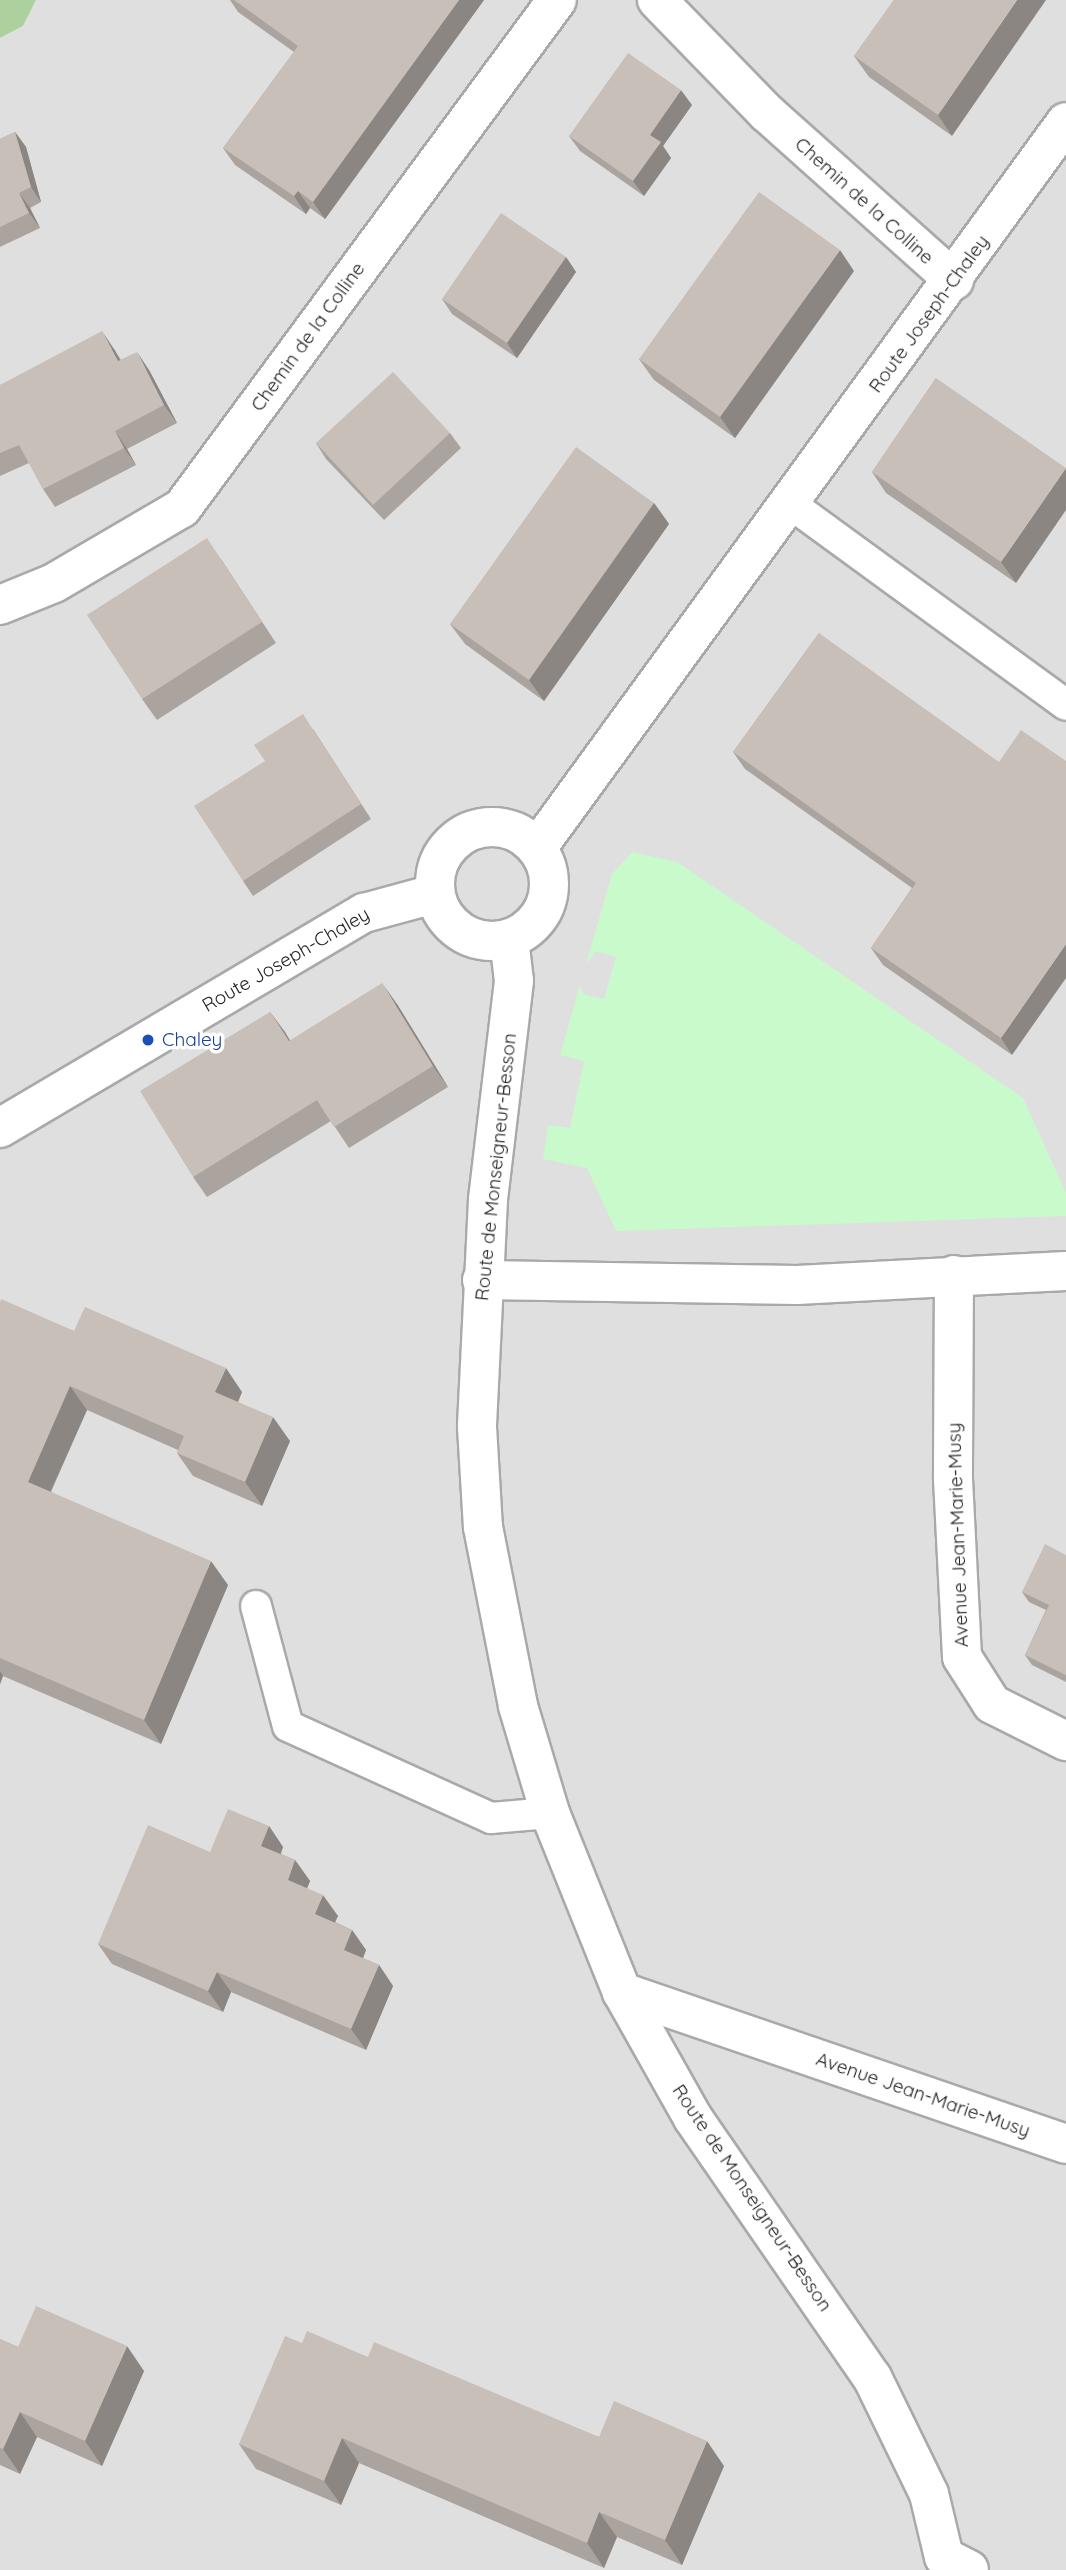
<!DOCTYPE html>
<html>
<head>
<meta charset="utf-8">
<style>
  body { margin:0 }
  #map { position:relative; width:1066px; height:2570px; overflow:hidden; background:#f2efe9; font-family:Quicksand,sans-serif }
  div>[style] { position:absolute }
  .residential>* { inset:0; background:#e0dfdf }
  .forest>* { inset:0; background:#add19e }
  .park>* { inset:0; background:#c8facc }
  .roads { filter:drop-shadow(2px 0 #a9a9a9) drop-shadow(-2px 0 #a9a9a9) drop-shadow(0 2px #a9a9a9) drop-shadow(0 -2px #a9a9a9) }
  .lane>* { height:30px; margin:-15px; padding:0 15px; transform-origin:15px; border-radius:15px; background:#fff }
  .street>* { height:38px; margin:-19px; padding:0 19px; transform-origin:19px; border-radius:19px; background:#fff }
  .street>.ring { margin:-19px; padding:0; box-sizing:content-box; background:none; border:38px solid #fff; border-radius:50% }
  .wall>* { inset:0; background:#aba49e }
  .shaded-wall>* { inset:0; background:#8b8681 }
  .building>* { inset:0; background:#c7bfb8 }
  .dots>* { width:19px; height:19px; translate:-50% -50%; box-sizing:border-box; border:4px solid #fff; border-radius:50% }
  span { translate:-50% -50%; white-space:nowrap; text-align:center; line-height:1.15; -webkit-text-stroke:7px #fff; paint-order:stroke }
  .street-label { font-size:19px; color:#222 }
  .transit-label { font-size:19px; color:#164399 }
  .left { translate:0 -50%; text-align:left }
</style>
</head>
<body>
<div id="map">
  <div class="residential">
    <i style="clip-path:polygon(36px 0,1066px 0,1066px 2570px,0 2570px,0 38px,23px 26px)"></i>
  </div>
  <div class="forest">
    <i style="clip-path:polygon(0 0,36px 0,23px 26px,0 38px)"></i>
  </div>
  <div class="park">
    <i style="clip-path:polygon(632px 852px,677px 862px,1023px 1098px,1066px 1193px,1066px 1216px,616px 1231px,587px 1168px,543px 1159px,548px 1125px,570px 1128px,584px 1061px,560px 1055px,580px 985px,583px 994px,604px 999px,616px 957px,596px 951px,586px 964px,612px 874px)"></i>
  </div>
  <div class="roads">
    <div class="lane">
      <i style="left:792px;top:505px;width:339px;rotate:36.1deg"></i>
      <i style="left:256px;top:1606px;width:124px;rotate:75.1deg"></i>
      <i style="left:288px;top:1726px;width:223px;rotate:24.4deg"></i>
      <i style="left:491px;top:1818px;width:59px;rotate:-4.8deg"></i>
    </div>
    <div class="street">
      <i style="left:657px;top:0;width:158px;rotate:45.8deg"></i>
      <i style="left:767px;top:113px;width:251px;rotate:41.8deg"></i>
      <i style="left:0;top:605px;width:58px;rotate:-22.2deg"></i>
      <i style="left:54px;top:583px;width:148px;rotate:-30.4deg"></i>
      <i style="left:182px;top:508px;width:631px;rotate:-53.57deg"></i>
      <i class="ring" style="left:435px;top:827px;width:76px;height:76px"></i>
      <i style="left:537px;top:848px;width:898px;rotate:-53.92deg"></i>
      <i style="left:509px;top:939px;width:42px;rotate:83.2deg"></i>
      <i style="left:514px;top:981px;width:221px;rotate:96.8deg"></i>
      <i style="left:488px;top:1200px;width:227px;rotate:92.8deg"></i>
      <i style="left:477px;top:1427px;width:100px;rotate:86.6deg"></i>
      <i style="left:483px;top:1527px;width:182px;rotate:78.9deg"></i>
      <i style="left:518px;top:1706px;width:112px;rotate:73.3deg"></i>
      <i style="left:550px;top:1813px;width:193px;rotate:68.1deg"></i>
      <i style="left:622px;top:1992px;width:145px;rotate:60.6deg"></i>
      <i style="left:693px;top:2118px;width:315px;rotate:55.4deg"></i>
      <i style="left:872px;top:2377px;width:130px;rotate:64deg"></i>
      <i style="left:929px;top:2494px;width:65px;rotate:76.6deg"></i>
      <i style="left:944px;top:2557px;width:28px;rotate:27deg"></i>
      <i style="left:0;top:1128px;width:423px;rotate:-30.6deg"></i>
      <i style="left:364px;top:913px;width:73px;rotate:-15.2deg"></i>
      <i style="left:954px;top:1275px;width:204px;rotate:90.3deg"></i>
      <i style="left:953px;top:1479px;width:178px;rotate:87.1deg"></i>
      <i style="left:962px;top:1657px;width:56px;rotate:57.4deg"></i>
      <i style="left:992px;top:1704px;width:83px;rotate:26.6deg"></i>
      <i style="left:482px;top:1280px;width:315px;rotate:0.9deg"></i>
      <i style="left:797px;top:1285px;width:269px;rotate:-3deg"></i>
      <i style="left:622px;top:1992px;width:469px;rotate:18.9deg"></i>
    </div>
  </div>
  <div class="wall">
    <i style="clip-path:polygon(230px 0,484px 0,325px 219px,310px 208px,306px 214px,235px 165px,223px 148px,294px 52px,238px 12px)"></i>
    <i style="clip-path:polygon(894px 0,952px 136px,869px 77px,854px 56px)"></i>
    <i style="clip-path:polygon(692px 105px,663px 146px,671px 158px,644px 196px,580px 151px,569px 136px)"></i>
    <i style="clip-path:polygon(15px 132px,26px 147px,41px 202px,30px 208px,40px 228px,0 247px,0 139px)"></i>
    <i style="clip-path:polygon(566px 257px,576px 272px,517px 358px,452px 314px,442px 299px)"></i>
    <i style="clip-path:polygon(854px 271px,735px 438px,654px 380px,639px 359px)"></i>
    <i style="clip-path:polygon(114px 349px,121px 360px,149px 370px,177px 423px,127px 449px,136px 465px,55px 507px,43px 489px,29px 463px,0 476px,0 385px)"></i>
    <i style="clip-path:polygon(936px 378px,1016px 583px,886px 493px,872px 472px)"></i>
    <i style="clip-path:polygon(450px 433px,461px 448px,384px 520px,326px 459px,316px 443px)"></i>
    <i style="clip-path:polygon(654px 503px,669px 524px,544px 701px,465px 644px,450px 624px)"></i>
    <i style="clip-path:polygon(221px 559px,276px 643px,157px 720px,142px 699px)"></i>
    <i style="clip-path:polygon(819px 633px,1012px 1055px,883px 965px,871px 948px,912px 888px,745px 769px,733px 752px)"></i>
    <i style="clip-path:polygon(313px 729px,371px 819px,253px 896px,243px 881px)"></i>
    <i style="clip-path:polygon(397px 1004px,448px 1087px,349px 1148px,331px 1121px,207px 1197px,193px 1177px,270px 1012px,290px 1041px)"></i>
    <i style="clip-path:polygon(0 1302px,74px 1331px,242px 1392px,238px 1402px,290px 1441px,262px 1506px,193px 1476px,177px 1453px,178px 1450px,87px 1410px,51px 1492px,228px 1585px,161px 1744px,3px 1676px,0 1684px)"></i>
    <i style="clip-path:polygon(1066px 1555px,1066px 1682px,1032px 1665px,1025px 1655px,1046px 1610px,1029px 1602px,1022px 1592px)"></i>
    <i style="clip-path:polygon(269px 1826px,283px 1847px,281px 1854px,295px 1860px,310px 1881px,307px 1888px,338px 1916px,335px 1922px,352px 1930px,366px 1950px,363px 1958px,379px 1965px,393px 1986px,366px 2050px,231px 1992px,223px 2012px,112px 1964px,98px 1944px,210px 1852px)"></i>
    <i style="clip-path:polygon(0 2339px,18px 2347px,144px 2371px,102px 2466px,37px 2437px,20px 2474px,0 2465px)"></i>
    <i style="clip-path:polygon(302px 2343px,368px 2357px,599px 2437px,724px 2466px,682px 2565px,617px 2537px,604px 2568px,359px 2463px,341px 2505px,256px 2469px,239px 2444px)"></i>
  </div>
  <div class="shaded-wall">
    <i style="clip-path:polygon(459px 0,484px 0,325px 219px,313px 202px)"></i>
    <i style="clip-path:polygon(1017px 0,1046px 0,952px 136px,938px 115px)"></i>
    <i style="clip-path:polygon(681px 90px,692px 105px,663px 146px,671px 158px,644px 196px,633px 181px,650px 135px)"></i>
    <i style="clip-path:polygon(15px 132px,26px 147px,41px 202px,31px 187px)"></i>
    <i style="clip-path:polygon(298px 191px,310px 208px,306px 214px,294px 196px)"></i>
    <i style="clip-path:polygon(19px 193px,30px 208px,40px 228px,29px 213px)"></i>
    <i style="clip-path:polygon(840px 250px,854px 271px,735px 438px,720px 417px)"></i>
    <i style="clip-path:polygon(566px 257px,576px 272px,517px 358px,507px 343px)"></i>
    <i style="clip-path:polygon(102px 331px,114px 349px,131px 379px,118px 361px)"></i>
    <i style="clip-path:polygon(137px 352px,149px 370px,177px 423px,164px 405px)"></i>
    <i style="clip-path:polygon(115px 431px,127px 449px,136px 465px,124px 448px)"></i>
    <i style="clip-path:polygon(1066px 468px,1066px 510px,1016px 583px,1001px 562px)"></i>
    <i style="clip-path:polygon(654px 503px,669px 524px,544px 701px,529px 680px)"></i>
    <i style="clip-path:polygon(1066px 944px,1066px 978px,1012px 1055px,1001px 1038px)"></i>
    <i style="clip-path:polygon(382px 983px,397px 1004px,448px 1087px,433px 1066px)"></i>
    <i style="clip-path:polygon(270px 1012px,285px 1032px,303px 1062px,289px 1041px)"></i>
    <i style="clip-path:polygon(226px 1368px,242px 1392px,232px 1416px,215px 1392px)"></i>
    <i style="clip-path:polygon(70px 1386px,87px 1410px,44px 1506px,28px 1482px)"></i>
    <i style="clip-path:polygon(273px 1417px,290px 1441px,262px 1506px,245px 1482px)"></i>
    <i style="clip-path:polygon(211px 1561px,228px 1585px,161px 1744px,144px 1720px)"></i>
    <i style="clip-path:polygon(0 1671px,3px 1676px,0 1684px)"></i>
    <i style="clip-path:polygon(269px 1826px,283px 1847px,276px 1866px,261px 1846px)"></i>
    <i style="clip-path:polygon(295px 1860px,310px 1881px,302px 1901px,288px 1880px)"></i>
    <i style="clip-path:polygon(323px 1895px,338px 1916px,329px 1935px,315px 1914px)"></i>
    <i style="clip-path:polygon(352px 1930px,366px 1950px,358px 1971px,344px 1950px)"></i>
    <i style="clip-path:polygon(379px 1965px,393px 1986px,366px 2050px,351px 2029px)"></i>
    <i style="clip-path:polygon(217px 1972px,231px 1992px,223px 2012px,208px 1991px)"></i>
    <i style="clip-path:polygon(127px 2346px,144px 2371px,102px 2466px,85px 2441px)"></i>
    <i style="clip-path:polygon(20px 2412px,37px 2437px,20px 2474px,3px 2449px)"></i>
    <i style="clip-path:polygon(342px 2438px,359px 2463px,341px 2505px,324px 2481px)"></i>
    <i style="clip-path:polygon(707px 2441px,724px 2466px,682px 2565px,665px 2540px)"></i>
    <i style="clip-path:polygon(599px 2512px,617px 2537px,604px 2568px,587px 2543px)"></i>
  </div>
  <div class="building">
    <i style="clip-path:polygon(234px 0,459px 0,313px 202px,298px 191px,294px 196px,223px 148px,298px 46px)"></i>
    <i style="clip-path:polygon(894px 0,1017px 0,938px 115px,854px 56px)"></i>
    <i style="clip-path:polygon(628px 53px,681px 90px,650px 135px,661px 142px,633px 181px,569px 136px)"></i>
    <i style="clip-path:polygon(15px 132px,31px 187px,19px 193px,29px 213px,0 227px,0 139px)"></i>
    <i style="clip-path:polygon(759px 192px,840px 250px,720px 417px,639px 359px)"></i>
    <i style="clip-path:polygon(501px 213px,566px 257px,507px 343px,442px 299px)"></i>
    <i style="clip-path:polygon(102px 331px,118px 361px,137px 352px,164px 405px,115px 431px,124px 448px,43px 489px,19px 445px,0 453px,0 385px)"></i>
    <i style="clip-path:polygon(393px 372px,450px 433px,373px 505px,316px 443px)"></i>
    <i style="clip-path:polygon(936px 378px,1066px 468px,1001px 562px,872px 472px)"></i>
    <i style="clip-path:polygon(576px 447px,654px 503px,529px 680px,450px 624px)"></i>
    <i style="clip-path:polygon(207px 538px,262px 622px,142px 699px,87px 615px)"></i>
    <i style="clip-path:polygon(819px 633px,999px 762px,1021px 730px,1066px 761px,1066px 944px,1001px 1038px,871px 948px,916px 883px,733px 752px)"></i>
    <i style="clip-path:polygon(303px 714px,361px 804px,243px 881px,194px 806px,265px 761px,254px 745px)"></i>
    <i style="clip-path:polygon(382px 983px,433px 1066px,334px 1127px,317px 1100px,193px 1177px,140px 1091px,270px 1012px,289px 1041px)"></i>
    <i style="clip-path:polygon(1px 1299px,74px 1331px,85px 1307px,226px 1368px,215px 1392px,273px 1417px,245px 1482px,177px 1453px,184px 1436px,70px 1386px,28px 1482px,211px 1561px,144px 1720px,0 1658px,0 1302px)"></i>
    <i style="clip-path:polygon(1045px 1544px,1066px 1555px,1066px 1675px,1025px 1655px,1049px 1605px,1022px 1592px)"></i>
    <i style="clip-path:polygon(228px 1809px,269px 1826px,261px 1846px,295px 1860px,288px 1880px,323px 1895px,315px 1914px,352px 1930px,344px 1950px,379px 1965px,351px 2029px,217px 1972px,208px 1991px,98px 1944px,148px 1825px,210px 1852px)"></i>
    <i style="clip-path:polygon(36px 2306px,127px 2346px,85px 2441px,20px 2412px,3px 2449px,0 2448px,0 2339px,18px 2347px)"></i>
    <i style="clip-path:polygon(307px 2331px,368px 2357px,374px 2342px,599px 2437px,614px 2401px,707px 2441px,665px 2540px,599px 2512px,587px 2543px,342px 2438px,324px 2481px,239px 2444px,285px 2336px,302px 2343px)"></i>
  </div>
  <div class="dots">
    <i style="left:148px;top:1040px;background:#1a4fb4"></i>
  </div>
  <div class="street-label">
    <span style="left:864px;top:201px;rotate:42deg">Chemin de la Colline</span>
    <span style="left:929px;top:314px;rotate:-54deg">Route Joseph-Chaley</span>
    <span style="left:308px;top:337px;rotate:-54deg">Chemin de la Colline</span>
    <span style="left:286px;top:960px;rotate:-30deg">Route Joseph-Chaley</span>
    <span style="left:496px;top:1167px;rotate:-84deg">Route de Monseigneur-Besson</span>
    <span style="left:958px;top:1535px;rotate:-92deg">Avenue Jean-Marie-Musy</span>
    <span style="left:923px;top:2095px;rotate:19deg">Avenue Jean-Marie-Musy</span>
    <span style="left:752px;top:2198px;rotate:56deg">Route de Monseigneur-Besson</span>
  </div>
  <div class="transit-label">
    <span class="left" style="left:162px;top:1040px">Chaley</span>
  </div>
</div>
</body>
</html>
